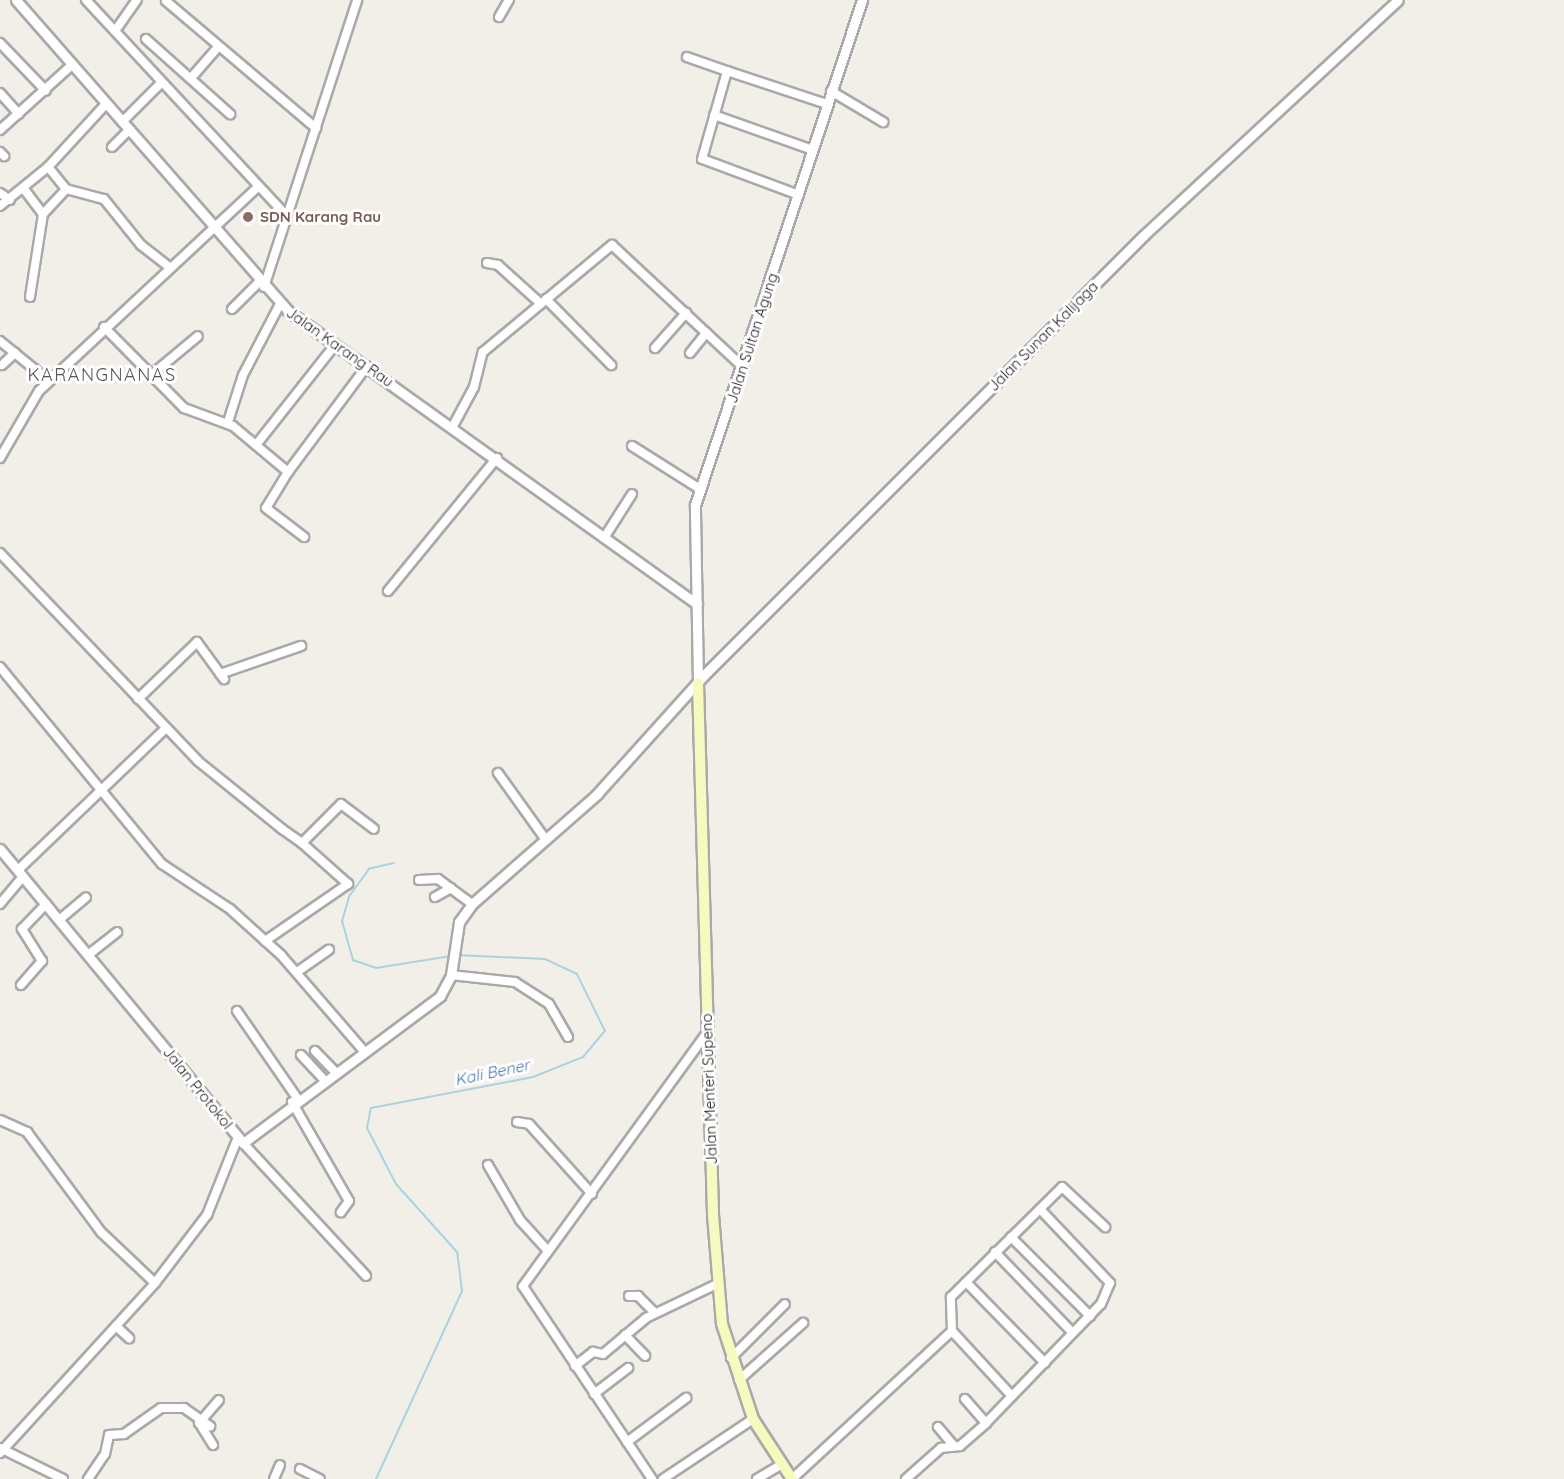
<!DOCTYPE html>
<html>
<head>
<meta charset="utf-8">
<style>
  body { margin:0 }
  #map { position:relative; width:1564px; height:1479px; overflow:hidden; background:#f2efe9; font-family:Quicksand,sans-serif }
  div>[style] { position:absolute }
  .stream>* { height:2px; margin:-1px; padding:0 1px; transform-origin:1px; border-radius:1px; background:#aad3df }
  .roads { filter:drop-shadow(2px 0 #a9a9a9) drop-shadow(-2px 0 #a9a9a9) drop-shadow(0 2px #a9a9a9) drop-shadow(0 -2px #a9a9a9) }
  .minor>* { height:8px; margin:-4px; padding:0 4px; transform-origin:4px; border-radius:4px; background:#fff }
  .tertiary>* { height:9px; margin:-4.5px; padding:0 4.5px; transform-origin:4.5px; border-radius:4.5px; background:#fff }
  .secondary>* { height:10px; margin:-5px; padding:0 5px; transform-origin:5px; border-radius:5px; background:#f7fabf }
  .dots>* { width:16px; height:16px; translate:-50% -50%; box-sizing:border-box; border:3px solid #fff; border-radius:50% }
  span { translate:-50% -50%; white-space:nowrap; text-align:center; line-height:1.15; -webkit-text-stroke:6px #fff; paint-order:stroke }
  .education-label { font-size:15px; color:#785e54; font-weight:700 }
  .left { translate:0 -50%; text-align:left }
  .street-label { font-size:15px; color:#222 }
  .water-label { font-size:16px; color:#4a7aab; font-style:italic }
  .quarter-label { font-size:18px; color:#555; letter-spacing:1.5px }
</style>
</head>
<body>
<div id="map">
  <div class="stream">
    <i style="left:394px;top:863px;width:26px;rotate:167deg"></i>
    <i style="left:369px;top:869px;width:34px;rotate:126deg"></i>
    <i style="left:349px;top:897px;width:25px;rotate:106deg"></i>
    <i style="left:342px;top:921px;width:41px;rotate:74.2deg"></i>
    <i style="left:353px;top:960px;width:24px;rotate:19deg"></i>
    <i style="left:376px;top:968px;width:76px;rotate:-9.1deg"></i>
    <i style="left:376px;top:1479px;width:207px;rotate:-65.4deg"></i>
    <i style="left:462px;top:1291px;width:39px;rotate:-97deg"></i>
    <i style="left:457px;top:1252px;width:91px;rotate:-131.9deg"></i>
    <i style="left:396px;top:1184px;width:63px;rotate:-117.4deg"></i>
    <i style="left:367px;top:1128px;width:20px;rotate:-79deg"></i>
    <i style="left:371px;top:1108px;width:165px;rotate:-10.8deg"></i>
    <i style="left:533px;top:1077px;width:54px;rotate:-21.8deg"></i>
    <i style="left:583px;top:1057px;width:34px;rotate:-50deg"></i>
    <i style="left:605px;top:1031px;width:64px;rotate:-116.2deg"></i>
    <i style="left:577px;top:974px;width:35px;rotate:-155deg"></i>
    <i style="left:545px;top:959px;width:89px;rotate:-177.4deg"></i>
  </div>
  <div class="roads">
    <div class="minor">
      <i style="left:86px;top:0;width:296px;rotate:47.1deg"></i>
      <i style="left:166px;top:1px;width:197px;rotate:40.3deg"></i>
      <i style="left:499px;top:17px;width:20px;rotate:-60deg"></i>
      <i style="left:115px;top:31px;width:38px;rotate:-55deg"></i>
      <i style="left:146px;top:39px;width:113px;rotate:41.8deg"></i>
      <i style="left:0;top:43px;width:66px;rotate:46.2deg"></i>
      <i style="left:687px;top:57px;width:42px;rotate:19.3deg"></i>
      <i style="left:191px;top:78px;width:41px;rotate:-48.9deg"></i>
      <i style="left:831px;top:91px;width:61px;rotate:30.8deg"></i>
      <i style="left:0;top:93px;width:28px;rotate:48deg"></i>
      <i style="left:714px;top:115px;width:105px;rotate:19.5deg"></i>
      <i style="left:122px;top:122px;width:55px;rotate:-45deg"></i>
      <i style="left:0;top:130px;width:98px;rotate:-42.1deg"></i>
      <i style="left:112px;top:147px;width:23px;rotate:-45deg"></i>
      <i style="left:0;top:152px;width:6px;rotate:45deg"></i>
      <i style="left:24px;top:189px;width:31px;rotate:53deg"></i>
      <i style="left:43px;top:214px;width:84px;rotate:98.9deg"></i>
      <i style="left:66px;top:189px;width:39px;rotate:15deg"></i>
      <i style="left:104px;top:199px;width:59px;rotate:51.2deg"></i>
      <i style="left:141px;top:245px;width:36px;rotate:38deg"></i>
      <i style="left:0;top:193px;width:12px;rotate:35deg"></i>
      <i style="left:799px;top:195px;width:103px;rotate:-159.6deg"></i>
      <i style="left:702px;top:159px;width:91px;rotate:-74.1deg"></i>
      <i style="left:727px;top:71px;width:105px;rotate:18.3deg"></i>
      <i style="left:0;top:206px;width:62px;rotate:-39.1deg"></i>
      <i style="left:48px;top:167px;width:86px;rotate:-47.4deg"></i>
      <i style="left:43px;top:214px;width:34px;rotate:-47deg"></i>
      <i style="left:66px;top:189px;width:28px;rotate:-129deg"></i>
      <i style="left:487px;top:263px;width:11px;rotate:10deg"></i>
      <i style="left:498px;top:265px;width:57px;rotate:42.1deg"></i>
      <i style="left:264px;top:287px;width:302px;rotate:-72deg"></i>
      <i style="left:546px;top:299px;width:93px;rotate:45.4deg"></i>
      <i style="left:232px;top:309px;width:37px;rotate:-45deg"></i>
      <i style="left:104px;top:327px;width:114px;rotate:45.4deg"></i>
      <i style="left:184px;top:408px;width:52px;rotate:20.2deg"></i>
      <i style="left:233px;top:426px;width:72px;rotate:39.9deg"></i>
      <i style="left:288px;top:472px;width:132px;rotate:-53.3deg"></i>
      <i style="left:0;top:341px;width:63px;rotate:39.2deg"></i>
      <i style="left:655px;top:348px;width:47px;rotate:-48.5deg"></i>
      <i style="left:690px;top:353px;width:26px;rotate:-51deg"></i>
      <i style="left:2px;top:365px;width:18px;rotate:-43deg"></i>
      <i style="left:150px;top:376px;width:62px;rotate:-39.8deg"></i>
      <i style="left:228px;top:422px;width:49px;rotate:-72.3deg"></i>
      <i style="left:243px;top:375px;width:80px;rotate:-62.5deg"></i>
      <i style="left:453px;top:426px;width:44px;rotate:-61.7deg"></i>
      <i style="left:474px;top:387px;width:36px;rotate:-76deg"></i>
      <i style="left:483px;top:352px;width:168px;rotate:-39.7deg"></i>
      <i style="left:612px;top:245px;width:180px;rotate:43deg"></i>
      <i style="left:256px;top:445px;width:127px;rotate:-51.7deg"></i>
      <i style="left:632px;top:446px;width:80px;rotate:32.3deg"></i>
      <i style="left:0;top:458px;width:78px;rotate:-59.8deg"></i>
      <i style="left:39px;top:391px;width:299px;rotate:-43deg"></i>
      <i style="left:288px;top:472px;width:42px;rotate:121.4deg"></i>
      <i style="left:266px;top:508px;width:48px;rotate:37.3deg"></i>
      <i style="left:604px;top:538px;width:52px;rotate:-57.5deg"></i>
      <i style="left:0;top:553px;width:287px;rotate:46.4deg"></i>
      <i style="left:198px;top:761px;width:108px;rotate:39deg"></i>
      <i style="left:282px;top:829px;width:24px;rotate:35deg"></i>
      <i style="left:302px;top:843px;width:55px;rotate:-45deg"></i>
      <i style="left:341px;top:804px;width:41px;rotate:37.1deg"></i>
      <i style="left:388px;top:591px;width:172px;rotate:-50.7deg"></i>
      <i style="left:0;top:667px;width:255px;rotate:50.6deg"></i>
      <i style="left:162px;top:864px;width:82px;rotate:33.5deg"></i>
      <i style="left:230px;top:909px;width:69px;rotate:42deg"></i>
      <i style="left:281px;top:955px;width:125px;rotate:49.2deg"></i>
      <i style="left:220px;top:674px;width:86px;rotate:-19.1deg"></i>
      <i style="left:138px;top:699px;width:82px;rotate:-44deg"></i>
      <i style="left:197px;top:642px;width:46px;rotate:53.9deg"></i>
      <i style="left:498px;top:773px;width:82px;rotate:54.4deg"></i>
      <i style="left:18px;top:870px;width:205px;rotate:-43.8deg"></i>
      <i style="left:419px;top:880px;width:19px;rotate:-3deg"></i>
      <i style="left:438px;top:879px;width:42px;rotate:36.3deg"></i>
      <i style="left:435px;top:897px;width:18px;rotate:-29deg"></i>
      <i style="left:0;top:904px;width:35px;rotate:-50deg"></i>
      <i style="left:59px;top:920px;width:35px;rotate:-40deg"></i>
      <i style="left:265px;top:941px;width:101px;rotate:-34.5deg"></i>
      <i style="left:348px;top:884px;width:62px;rotate:-138.3deg"></i>
      <i style="left:88px;top:955px;width:37px;rotate:-38deg"></i>
      <i style="left:297px;top:972px;width:39px;rotate:-35deg"></i>
      <i style="left:451px;top:975px;width:64px;rotate:6.2deg"></i>
      <i style="left:515px;top:982px;width:40px;rotate:32.9deg"></i>
      <i style="left:549px;top:1004px;width:38px;rotate:60deg"></i>
      <i style="left:21px;top:985px;width:32px;rotate:-49deg"></i>
      <i style="left:42px;top:961px;width:38px;rotate:-122deg"></i>
      <i style="left:22px;top:929px;width:35px;rotate:-46deg"></i>
      <i style="left:237px;top:1011px;width:106px;rotate:55.4deg"></i>
      <i style="left:315px;top:1051px;width:28px;rotate:46deg"></i>
      <i style="left:301px;top:1055px;width:33px;rotate:47deg"></i>
      <i style="left:292px;top:1102px;width:114px;rotate:60.1deg"></i>
      <i style="left:349px;top:1201px;width:14px;rotate:126deg"></i>
      <i style="left:0;top:1120px;width:30px;rotate:24deg"></i>
      <i style="left:27px;top:1132px;width:124px;rotate:53.5deg"></i>
      <i style="left:101px;top:1232px;width:74px;rotate:43.4deg"></i>
      <i style="left:517px;top:1122px;width:12px;rotate:9deg"></i>
      <i style="left:529px;top:1124px;width:94px;rotate:48deg"></i>
      <i style="left:243px;top:1143px;width:181px;rotate:47.2deg"></i>
      <i style="left:488px;top:1165px;width:64px;rotate:59.8deg"></i>
      <i style="left:520px;top:1220px;width:42px;rotate:47.9deg"></i>
      <i style="left:1011px;top:1237px;width:112px;rotate:45deg"></i>
      <i style="left:995px;top:1252px;width:112px;rotate:46.1deg"></i>
      <i style="left:966px;top:1282px;width:113px;rotate:45.7deg"></i>
      <i style="left:629px;top:1296px;width:9px"></i>
      <i style="left:638px;top:1296px;width:24px;rotate:45deg"></i>
      <i style="left:116px;top:1326px;width:18px;rotate:43deg"></i>
      <i style="left:952px;top:1331px;width:88px;rotate:47.3deg"></i>
      <i style="left:625px;top:1335px;width:29px;rotate:46deg"></i>
      <i style="left:731px;top:1358px;width:76px;rotate:-45deg"></i>
      <i style="left:575px;top:1366px;width:23px;rotate:-38deg"></i>
      <i style="left:593px;top:1352px;width:10px;rotate:11deg"></i>
      <i style="left:603px;top:1354px;width:56px;rotate:-39.9deg"></i>
      <i style="left:646px;top:1318px;width:81px;rotate:-25.6deg"></i>
      <i style="left:739px;top:1380px;width:86px;rotate:-41.7deg"></i>
      <i style="left:594px;top:1394px;width:43px;rotate:-37.4deg"></i>
      <i style="left:965px;top:1399px;width:32px;rotate:49deg"></i>
      <i style="left:938px;top:1427px;width:25px;rotate:50deg"></i>
      <i style="left:627px;top:1442px;width:74px;rotate:-36.7deg"></i>
      <i style="left:213px;top:1445px;width:26px;rotate:-122deg"></i>
      <i style="left:199px;top:1423px;width:30px;rotate:-49deg"></i>
      <i style="left:0;top:1448px;width:70px;rotate:26.2deg"></i>
      <i style="left:0;top:1453px;width:230px;rotate:-47.6deg"></i>
      <i style="left:155px;top:1283px;width:86px;rotate:-52.6deg"></i>
      <i style="left:207px;top:1215px;width:84px;rotate:-68.3deg"></i>
      <i style="left:300px;top:1469px;width:22px;rotate:27deg"></i>
      <i style="left:88px;top:1479px;width:30px;rotate:-56deg"></i>
      <i style="left:105px;top:1454px;width:19px;rotate:-78deg"></i>
      <i style="left:109px;top:1435px;width:15px;rotate:-4deg"></i>
      <i style="left:124px;top:1434px;width:45px;rotate:-35.1deg"></i>
      <i style="left:161px;top:1408px;width:23px"></i>
      <i style="left:184px;top:1408px;width:32px;rotate:35deg"></i>
      <i style="left:274px;top:1479px;width:15px;rotate:-67deg"></i>
      <i style="left:652px;top:1479px;width:232px;rotate:-123.8deg"></i>
      <i style="left:523px;top:1286px;width:315px;rotate:-54deg"></i>
      <i style="left:663px;top:1479px;width:108px;rotate:-33.7deg"></i>
      <i style="left:757px;top:1479px;width:29px;rotate:-31deg"></i>
      <i style="left:792px;top:1479px;width:218px;rotate:-42.8deg"></i>
      <i style="left:952px;top:1331px;width:34px;rotate:-92deg"></i>
      <i style="left:951px;top:1297px;width:156px;rotate:-44.7deg"></i>
      <i style="left:1062px;top:1187px;width:59px;rotate:42.9deg"></i>
      <i style="left:906px;top:1479px;width:47px;rotate:-41.5deg"></i>
      <i style="left:941px;top:1448px;width:19px;rotate:-6deg"></i>
      <i style="left:960px;top:1446px;width:35px;rotate:-41deg"></i>
      <i style="left:986px;top:1423px;width:165px;rotate:-46deg"></i>
      <i style="left:1101px;top:1304px;width:23px;rotate:-67deg"></i>
      <i style="left:1110px;top:1283px;width:102px;rotate:-133.4deg"></i>
    </div>
    <div class="tertiary">
      <i style="left:16px;top:0;width:413px;rotate:48.8deg"></i>
      <i style="left:288px;top:311px;width:503px;rotate:35.62deg"></i>
      <i style="left:698px;top:683px;width:178px;rotate:-91deg"></i>
      <i style="left:695px;top:505px;width:532px;rotate:-71.7deg"></i>
      <i style="left:0;top:849px;width:381px;rotate:50.4deg"></i>
      <i style="left:243px;top:1143px;width:246px;rotate:-36.7deg"></i>
      <i style="left:440px;top:996px;width:24px;rotate:-62deg"></i>
      <i style="left:451px;top:975px;width:54px;rotate:-81.4deg"></i>
      <i style="left:459px;top:922px;width:22px;rotate:-54deg"></i>
      <i style="left:472px;top:904px;width:167px;rotate:-41.3deg"></i>
      <i style="left:597px;top:794px;width:160px;rotate:-48deg"></i>
      <i style="left:704px;top:675px;width:621px;rotate:-45deg"></i>
      <i style="left:1143px;top:236px;width:347px;rotate:-42.8deg"></i>
    </div>
    <div class="secondary">
      <i style="left:698px;top:683px;width:532px;rotate:88.38deg"></i>
      <i style="left:713px;top:1215px;width:109px;rotate:85.3deg"></i>
      <i style="left:722px;top:1324px;width:100px;rotate:71.9deg"></i>
      <i style="left:753px;top:1419px;width:72px;rotate:57deg"></i>
    </div>
  </div>
  <div class="dots">
    <i style="left:248px;top:217px;background:#8d6e63"></i>
  </div>
  <div class="education-label">
    <span class="left" style="left:260px;top:217px">SDN Karang Rau</span>
  </div>
  <div class="street-label">
    <span style="left:1043px;top:336px;rotate:-45deg">Jalan Sunan Kalijaga</span>
    <span style="left:752px;top:338px;rotate:-72deg">Jalan Sultan Agung</span>
    <span style="left:340px;top:347px;rotate:35deg">Jalan Karang Rau</span>
    <span style="left:198px;top:1088px;rotate:51deg">Jalan Protokol</span>
    <span style="left:709px;top:1089px;rotate:-92deg">Jalan Menteri Supeno</span>
  </div>
  <div class="water-label">
    <span style="left:492px;top:1072px;rotate:-12deg">Kali Bener</span>
  </div>
  <div class="quarter-label">
    <span style="left:102px;top:375px">KARANGNANAS</span>
  </div>
</div>
</body>
</html>
